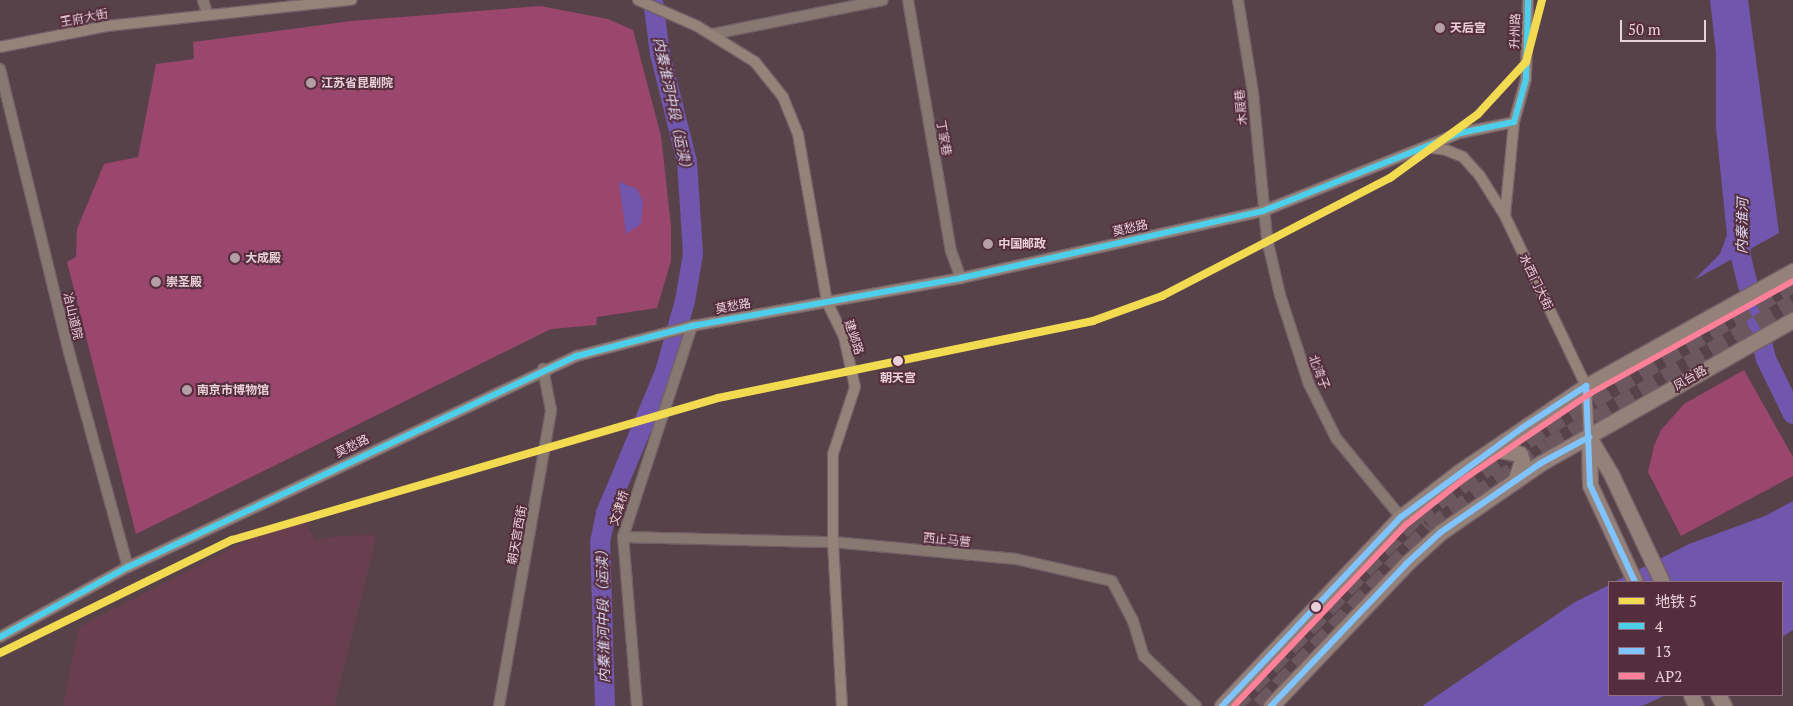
<!DOCTYPE html>
<html>
<head>
<meta charset="utf-8">
<style>
  body { margin:0 }
  #map { position:relative; width:1793px; height:706px; overflow:hidden; background:#57424a; font-family:"PT Serif","Noto Sans SC",serif }
  div>[style] { position:absolute }
  .built>* { inset:0; background:#693e4f }
  .green>* { inset:0; background:#9b466d }
  .water>* { inset:0; background:#7056ac }
  .river>* { height:20px; margin:-10px; padding:0 10px; transform-origin:10px; border-radius:10px; background:#7056ac }
  .highway-tunnel>* { height:18px; margin-top:-9px; transform-origin:0; background:repeating-linear-gradient(90deg,#6d575f 0 18px,transparent 0 27px) }
  .roads { filter:drop-shadow(1px 0 #736067) drop-shadow(-1px 0 #736067) drop-shadow(0 1px #736067) drop-shadow(0 -1px #736067) }
  .street>* { height:10px; margin:-5px; padding:0 5px; transform-origin:5px; border-radius:5px; background:#877871 }
  .secondary>* { height:10px; margin:-5px; padding:0 5px; transform-origin:5px; border-radius:5px; background:#95837a }
  .primary>* { height:15px; margin:-7.5px; padding:0 7.5px; transform-origin:7.5px; border-radius:7.5px; background:#93817a }
  .bus-1>* { height:6px; margin:-3px; padding:0 3px; transform-origin:3px; border-radius:3px; background:#4dcfeb }
  .bus-2>* { height:6px; margin:-3px; padding:0 3px; transform-origin:3px; border-radius:3px; background:#80c4ff }
  .bus-3>* { height:6px; margin:-3px; padding:0 3px; transform-origin:3px; border-radius:3px; background:#ff8098 }
  .metro-1>* { height:8px; margin:-4px; padding:0 4px; transform-origin:4px; border-radius:4px; background:#f2da51 }
  .dots>* { width:14px; height:14px; translate:-50% -50%; box-sizing:border-box; border:2px solid #552e3e; border-radius:50% }
  span { translate:-50% -50%; white-space:nowrap; text-align:center; line-height:1.15; -webkit-text-stroke:4px #552e3e; paint-order:stroke }
  .street-label { font-size:12px; color:#e9d0d9 }
  .poi-label { font-size:12px; color:#e9d0d9; font-weight:700 }
  .left { translate:0 -50%; text-align:left }
  .stop-label { font-size:12px; color:#e9d0d9; font-weight:700 }
  .water-label { font-size:14px; color:#dedaf3; font-style:italic }
  .legend { position:absolute; left:1608px; top:581px; width:175px; height:115px; box-sizing:border-box; background:#552e3e; border:1px solid #906f7c; margin:0; padding:6px 9px; list-style:none; font-size:15px; color:#e9d0d9 }
  .legend li { display:flex; align-items:center; gap:10px; height:25px }
  .legend b { width:25px; border:1px solid #906f7c }
  .scale { position:absolute; left:1620px; top:20px; width:86px; height:22px; box-sizing:border-box; border:2px solid #e9d0d9; border-top:0; padding-left:6px; font-size:15px; line-height:18px; white-space:nowrap; color:#e9d0d9; -webkit-text-stroke:4px #552e3e; paint-order:stroke }
</style>
</head>
<body>
<div id="map">
  <div class="built">
    <i style="clip-path:polygon(301px 513px,315px 541px,337px 536px,372px 535px,376px 538px,334px 706px,63px 706px,79px 627px)"></i>
  </div>
  <div class="green">
    <i style="clip-path:polygon(540px 6px,608px 19px,633px 30px,661px 136px,671px 226px,671px 261px,657px 308px,597px 317px,596px 325px,551px 329px,136px 534px,67px 262px,76px 257px,77px 229px,104px 164px,138px 157px,156px 64px,194px 59px,193px 42px,351px 21px)"></i>
    <i style="clip-path:polygon(1744px 370px,1793px 457px,1793px 476px,1681px 536px,1648px 472px,1654px 446px,1661px 430px,1684px 404px)"></i>
  </div>
  <div class="water">
    <i style="clip-path:polygon(1710px 0,1748px 0,1779px 233px,1694px 280px,1720px 254px,1727px 235px,1716px 128px,1716px 53px)"></i>
    <i style="clip-path:polygon(619px 182px,637px 189px,643px 201px,641px 224px,626px 234px)"></i>
    <i style="clip-path:polygon(1793px 501px,1793px 630px,1782px 637px,1782px 582px,1614px 582px,1689px 544px,1765px 516px)"></i>
    <i style="clip-path:polygon(1609px 585px,1609px 695px,1666px 695px,1642px 706px,1422px 706px,1575px 602px)"></i>
  </div>
  <div class="river">
    <i style="left:1745px;top:226px;width:27px;rotate:100deg"></i>
    <i style="left:1740px;top:253px;width:109px;rotate:76.2deg"></i>
    <i style="left:1766px;top:359px;width:61px;rotate:63.9deg"></i>
    <i style="left:605px;top:706px;width:164px;rotate:-91.7deg"></i>
    <i style="left:600px;top:542px;width:30px;rotate:-78deg"></i>
    <i style="left:606px;top:513px;width:153px;rotate:-67.3deg"></i>
    <i style="left:665px;top:372px;width:74px;rotate:-74.3deg"></i>
    <i style="left:685px;top:301px;width:48px;rotate:-80.3deg"></i>
    <i style="left:693px;top:254px;width:92px;rotate:-93.7deg"></i>
    <i style="left:687px;top:162px;width:111px;rotate:-104deg"></i>
    <i style="left:660px;top:54px;width:54px;rotate:-97.4deg"></i>
  </div>
  <div class="highway-tunnel">
    <i style="left:1233px;top:706px;width:262px;rotate:-46.1deg"></i>
    <i style="left:1415px;top:517px;width:159px;rotate:-34.5deg"></i>
    <i style="left:1546px;top:427px;width:286px;rotate:-30.2deg"></i>
    <i style="left:1260px;top:706px;width:246px;rotate:-46.3deg"></i>
    <i style="left:1430px;top:528px;width:143px;rotate:-34.5deg"></i>
    <i style="left:1548px;top:447px;width:284px;rotate:-30.4deg"></i>
  </div>
  <div class="roads">
    <div class="street">
      <i style="left:203px;top:0;width:14px;rotate:73deg"></i>
      <i style="left:908px;top:0;width:255px;rotate:80.3deg"></i>
      <i style="left:951px;top:251px;width:29px;rotate:70deg"></i>
      <i style="left:1238px;top:0;width:94px;rotate:80.8deg"></i>
      <i style="left:1253px;top:93px;width:147px;rotate:84.5deg"></i>
      <i style="left:1267px;top:239px;width:57px;rotate:76.9deg"></i>
      <i style="left:1280px;top:295px;width:94px;rotate:72deg"></i>
      <i style="left:1309px;top:384px;width:60px;rotate:63.4deg"></i>
      <i style="left:1336px;top:438px;width:102px;rotate:50.6deg"></i>
      <i style="left:713px;top:34px;width:173px;rotate:-11.3deg"></i>
      <i style="left:0;top:69px;width:291px;rotate:76.3deg"></i>
      <i style="left:69px;top:352px;width:223px;rotate:74.7deg"></i>
      <i style="left:623px;top:537px;width:210px;rotate:1.4deg"></i>
      <i style="left:833px;top:542px;width:184px;rotate:5.3deg"></i>
      <i style="left:1016px;top:559px;width:98px;rotate:12.9deg"></i>
      <i style="left:1112px;top:581px;width:45px;rotate:62.3deg"></i>
      <i style="left:1133px;top:621px;width:37px;rotate:73deg"></i>
      <i style="left:1144px;top:656px;width:72px;rotate:43.9deg"></i>
      <i style="left:499px;top:706px;width:301px;rotate:-80deg"></i>
      <i style="left:551px;top:410px;width:42px;rotate:-101deg"></i>
      <i style="left:637px;top:706px;width:170px;rotate:-94.7deg"></i>
      <i style="left:623px;top:537px;width:222px;rotate:-71.9deg"></i>
    </div>
    <div class="secondary">
      <i style="left:638px;top:0;width:64px;rotate:23.8deg"></i>
      <i style="left:697px;top:26px;width:68px;rotate:31.8deg"></i>
      <i style="left:755px;top:62px;width:45px;rotate:51.3deg"></i>
      <i style="left:783px;top:97px;width:40px;rotate:68deg"></i>
      <i style="left:798px;top:134px;width:170px;rotate:80.2deg"></i>
      <i style="left:827px;top:302px;width:39px;rotate:64deg"></i>
      <i style="left:844px;top:337px;width:51px;rotate:77.6deg"></i>
      <i style="left:855px;top:387px;width:71px;rotate:108.2deg"></i>
      <i style="left:833px;top:454px;width:88px;rotate:90deg"></i>
      <i style="left:833px;top:542px;width:164px;rotate:86.9deg"></i>
      <i style="left:1528px;top:0;width:79px;rotate:91.5deg"></i>
      <i style="left:1526px;top:79px;width:45px;rotate:105.6deg"></i>
      <i style="left:1514px;top:122px;width:94px;rotate:95.5deg"></i>
      <i style="left:1505px;top:216px;width:188px;rotate:64.5deg"></i>
      <i style="left:1586px;top:386px;width:51px;rotate:86.6deg"></i>
      <i style="left:0;top:47px;width:109px;rotate:-11.1deg"></i>
      <i style="left:107px;top:26px;width:246px;rotate:-6.1deg"></i>
      <i style="left:1425px;top:147px;width:21px;rotate:8deg"></i>
      <i style="left:1446px;top:150px;width:18px;rotate:22deg"></i>
      <i style="left:1463px;top:157px;width:25px;rotate:48deg"></i>
      <i style="left:1480px;top:176px;width:47px;rotate:58deg"></i>
      <i style="left:0;top:637px;width:146px;rotate:-28.7deg"></i>
      <i style="left:128px;top:567px;width:496px;rotate:-25.2deg"></i>
      <i style="left:577px;top:356px;width:119px;rotate:-14.6deg"></i>
      <i style="left:692px;top:326px;width:273px;rotate:-10.1deg"></i>
      <i style="left:961px;top:278px;width:309px;rotate:-12.5deg"></i>
      <i style="left:1263px;top:211px;width:212px;rotate:-21.6deg"></i>
      <i style="left:1460px;top:133px;width:55px;rotate:-11.5deg"></i>
    </div>
    <div class="primary">
      <i style="left:1589px;top:437px;width:43px;rotate:59.3deg"></i>
      <i style="left:1611px;top:474px;width:119px;rotate:64.7deg"></i>
      <i style="left:1589px;top:438px;width:47px;rotate:88.8deg"></i>
      <i style="left:1590px;top:485px;width:107px;rotate:65.1deg"></i>
      <i style="left:1493px;top:449px;width:27px;rotate:10deg"></i>
      <i style="left:1520px;top:454px;width:6px;rotate:72deg"></i>
      <i style="left:1522px;top:460px;width:22px;rotate:108deg"></i>
      <i style="left:1691px;top:695px;width:12px;rotate:66deg"></i>
      <i style="left:1718px;top:695px;width:13px;rotate:61deg"></i>
      <i style="left:1222px;top:706px;width:260px;rotate:-46.6deg"></i>
      <i style="left:1401px;top:517px;width:73px;rotate:-37.8deg"></i>
      <i style="left:1459px;top:472px;width:153px;rotate:-34.1deg"></i>
      <i style="left:1586px;top:386px;width:237px;rotate:-29.1deg"></i>
      <i style="left:1271px;top:706px;width:196px;rotate:-46.4deg"></i>
      <i style="left:1406px;top:564px;width:47px;rotate:-42.4deg"></i>
      <i style="left:1441px;top:532px;width:121px;rotate:-34.6deg"></i>
      <i style="left:1541px;top:463px;width:290px;rotate:-29.6deg"></i>
    </div>
  </div>
  <div class="bus-1">
    <i style="left:0;top:637px;width:146px;rotate:-28.7deg"></i>
    <i style="left:128px;top:567px;width:496px;rotate:-25.2deg"></i>
    <i style="left:577px;top:356px;width:119px;rotate:-14.6deg"></i>
    <i style="left:692px;top:326px;width:273px;rotate:-10.1deg"></i>
    <i style="left:961px;top:278px;width:309px;rotate:-12.5deg"></i>
    <i style="left:1263px;top:211px;width:212px;rotate:-21.6deg"></i>
    <i style="left:1460px;top:133px;width:55px;rotate:-11.5deg"></i>
    <i style="left:1514px;top:122px;width:45px;rotate:-74.4deg"></i>
    <i style="left:1526px;top:79px;width:79px;rotate:-88.5deg"></i>
  </div>
  <div class="bus-2">
    <i style="left:1222px;top:706px;width:260px;rotate:-46.6deg"></i>
    <i style="left:1401px;top:517px;width:150px;rotate:-36.3deg"></i>
    <i style="left:1522px;top:428px;width:77px;rotate:-33.3deg"></i>
    <i style="left:1586px;top:386px;width:99px;rotate:87.7deg"></i>
    <i style="left:1590px;top:485px;width:107px;rotate:65.1deg"></i>
    <i style="left:1271px;top:706px;width:196px;rotate:-46.4deg"></i>
    <i style="left:1406px;top:564px;width:47px;rotate:-42.4deg"></i>
    <i style="left:1441px;top:532px;width:121px;rotate:-34.6deg"></i>
    <i style="left:1541px;top:463px;width:55px;rotate:-28.4deg"></i>
  </div>
  <div class="bus-3">
    <i style="left:1234px;top:706px;width:251px;rotate:-46.5deg"></i>
    <i style="left:1407px;top:524px;width:73px;rotate:-38.3deg"></i>
    <i style="left:1464px;top:479px;width:153px;rotate:-34.1deg"></i>
    <i style="left:1591px;top:393px;width:231px;rotate:-29deg"></i>
  </div>
  <div class="metro-1">
    <i style="left:0;top:653px;width:258px;rotate:-26deg"></i>
    <i style="left:232px;top:540px;width:506px;rotate:-16.29deg"></i>
    <i style="left:718px;top:398px;width:383px;rotate:-11.6deg"></i>
    <i style="left:1093px;top:321px;width:73px;rotate:-19.9deg"></i>
    <i style="left:1162px;top:296px;width:257px;rotate:-27.4deg"></i>
    <i style="left:1390px;top:178px;width:109px;rotate:-36deg"></i>
    <i style="left:1478px;top:114px;width:71px;rotate:-47.3deg"></i>
    <i style="left:1526px;top:62px;width:64px;rotate:-75.5deg"></i>
  </div>
  <div class="dots">
    <i style="left:1440px;top:28px;background:#b69ea7"></i>
    <i style="left:311px;top:83px;background:#b69ea7"></i>
    <i style="left:988px;top:244px;background:#b69ea7"></i>
    <i style="left:235px;top:258px;background:#b69ea7"></i>
    <i style="left:156px;top:282px;background:#b69ea7"></i>
    <i style="left:898px;top:361px;background:#e9d0d9"></i>
    <i style="left:187px;top:390px;background:#b69ea7"></i>
    <i style="left:1316px;top:607px;background:#e9d0d9"></i>
  </div>
  <div class="street-label">
    <span style="left:84px;top:18px;rotate:-11deg">王府大街</span>
    <span style="left:1515px;top:31px;rotate:-88deg">升州路</span>
    <span style="left:1241px;top:107px;rotate:-96deg">木屐巷</span>
    <span style="left:944px;top:138px;rotate:80deg">丁家巷</span>
    <span style="left:1130px;top:228px;rotate:-13deg">莫愁路</span>
    <span style="left:1536px;top:282px;rotate:64deg">水西门大街</span>
    <span style="left:733px;top:306px;rotate:-10deg">莫愁路</span>
    <span style="left:73px;top:316px;rotate:77deg">冶山道院</span>
    <span style="left:854px;top:337px;rotate:72deg">建邺路</span>
    <span style="left:1319px;top:372px;rotate:69deg">北湾子</span>
    <span style="left:1690px;top:378px;rotate:-30deg">凤台路</span>
    <span style="left:352px;top:446px;rotate:-26deg">莫愁路</span>
    <span style="left:619px;top:508px;rotate:-72deg">文津桥</span>
    <span style="left:517px;top:535px;rotate:-80deg">朝天宫西街</span>
    <span style="left:947px;top:540px;rotate:5deg">西止马营</span>
  </div>
  <div class="poi-label">
    <span class="left" style="left:1450px;top:28px">天后宫</span>
    <span class="left" style="left:321px;top:83px">江苏省昆剧院</span>
    <span class="left" style="left:998px;top:244px">中国邮政</span>
    <span class="left" style="left:245px;top:258px">大成殿</span>
    <span class="left" style="left:166px;top:282px">崇圣殿</span>
    <span class="left" style="left:197px;top:390px">南京市博物馆</span>
  </div>
  <div class="stop-label">
    <span style="left:898px;top:378px">朝天宫</span>
  </div>
  <div class="water-label">
    <span style="left:673px;top:106px;rotate:78deg">内秦淮河中段（运渎）</span>
    <span style="left:1742px;top:226px;rotate:-89deg">内秦淮河</span>
    <span style="left:603px;top:613px;rotate:-91deg">内秦淮河中段（运渎）</span>
  </div>
  <ul class="legend">
  <li><b style="height:6px;background:#f2da51"></b>地铁 5</li>
  <li><b style="height:6px;background:#4dcfeb"></b>4</li>
  <li><b style="height:6px;background:#80c4ff"></b>13</li>
  <li><b style="height:6px;background:#ff8098"></b>AP2</li>
  </ul>
  <div class="scale">50 m</div>
</div>
</body>
</html>
